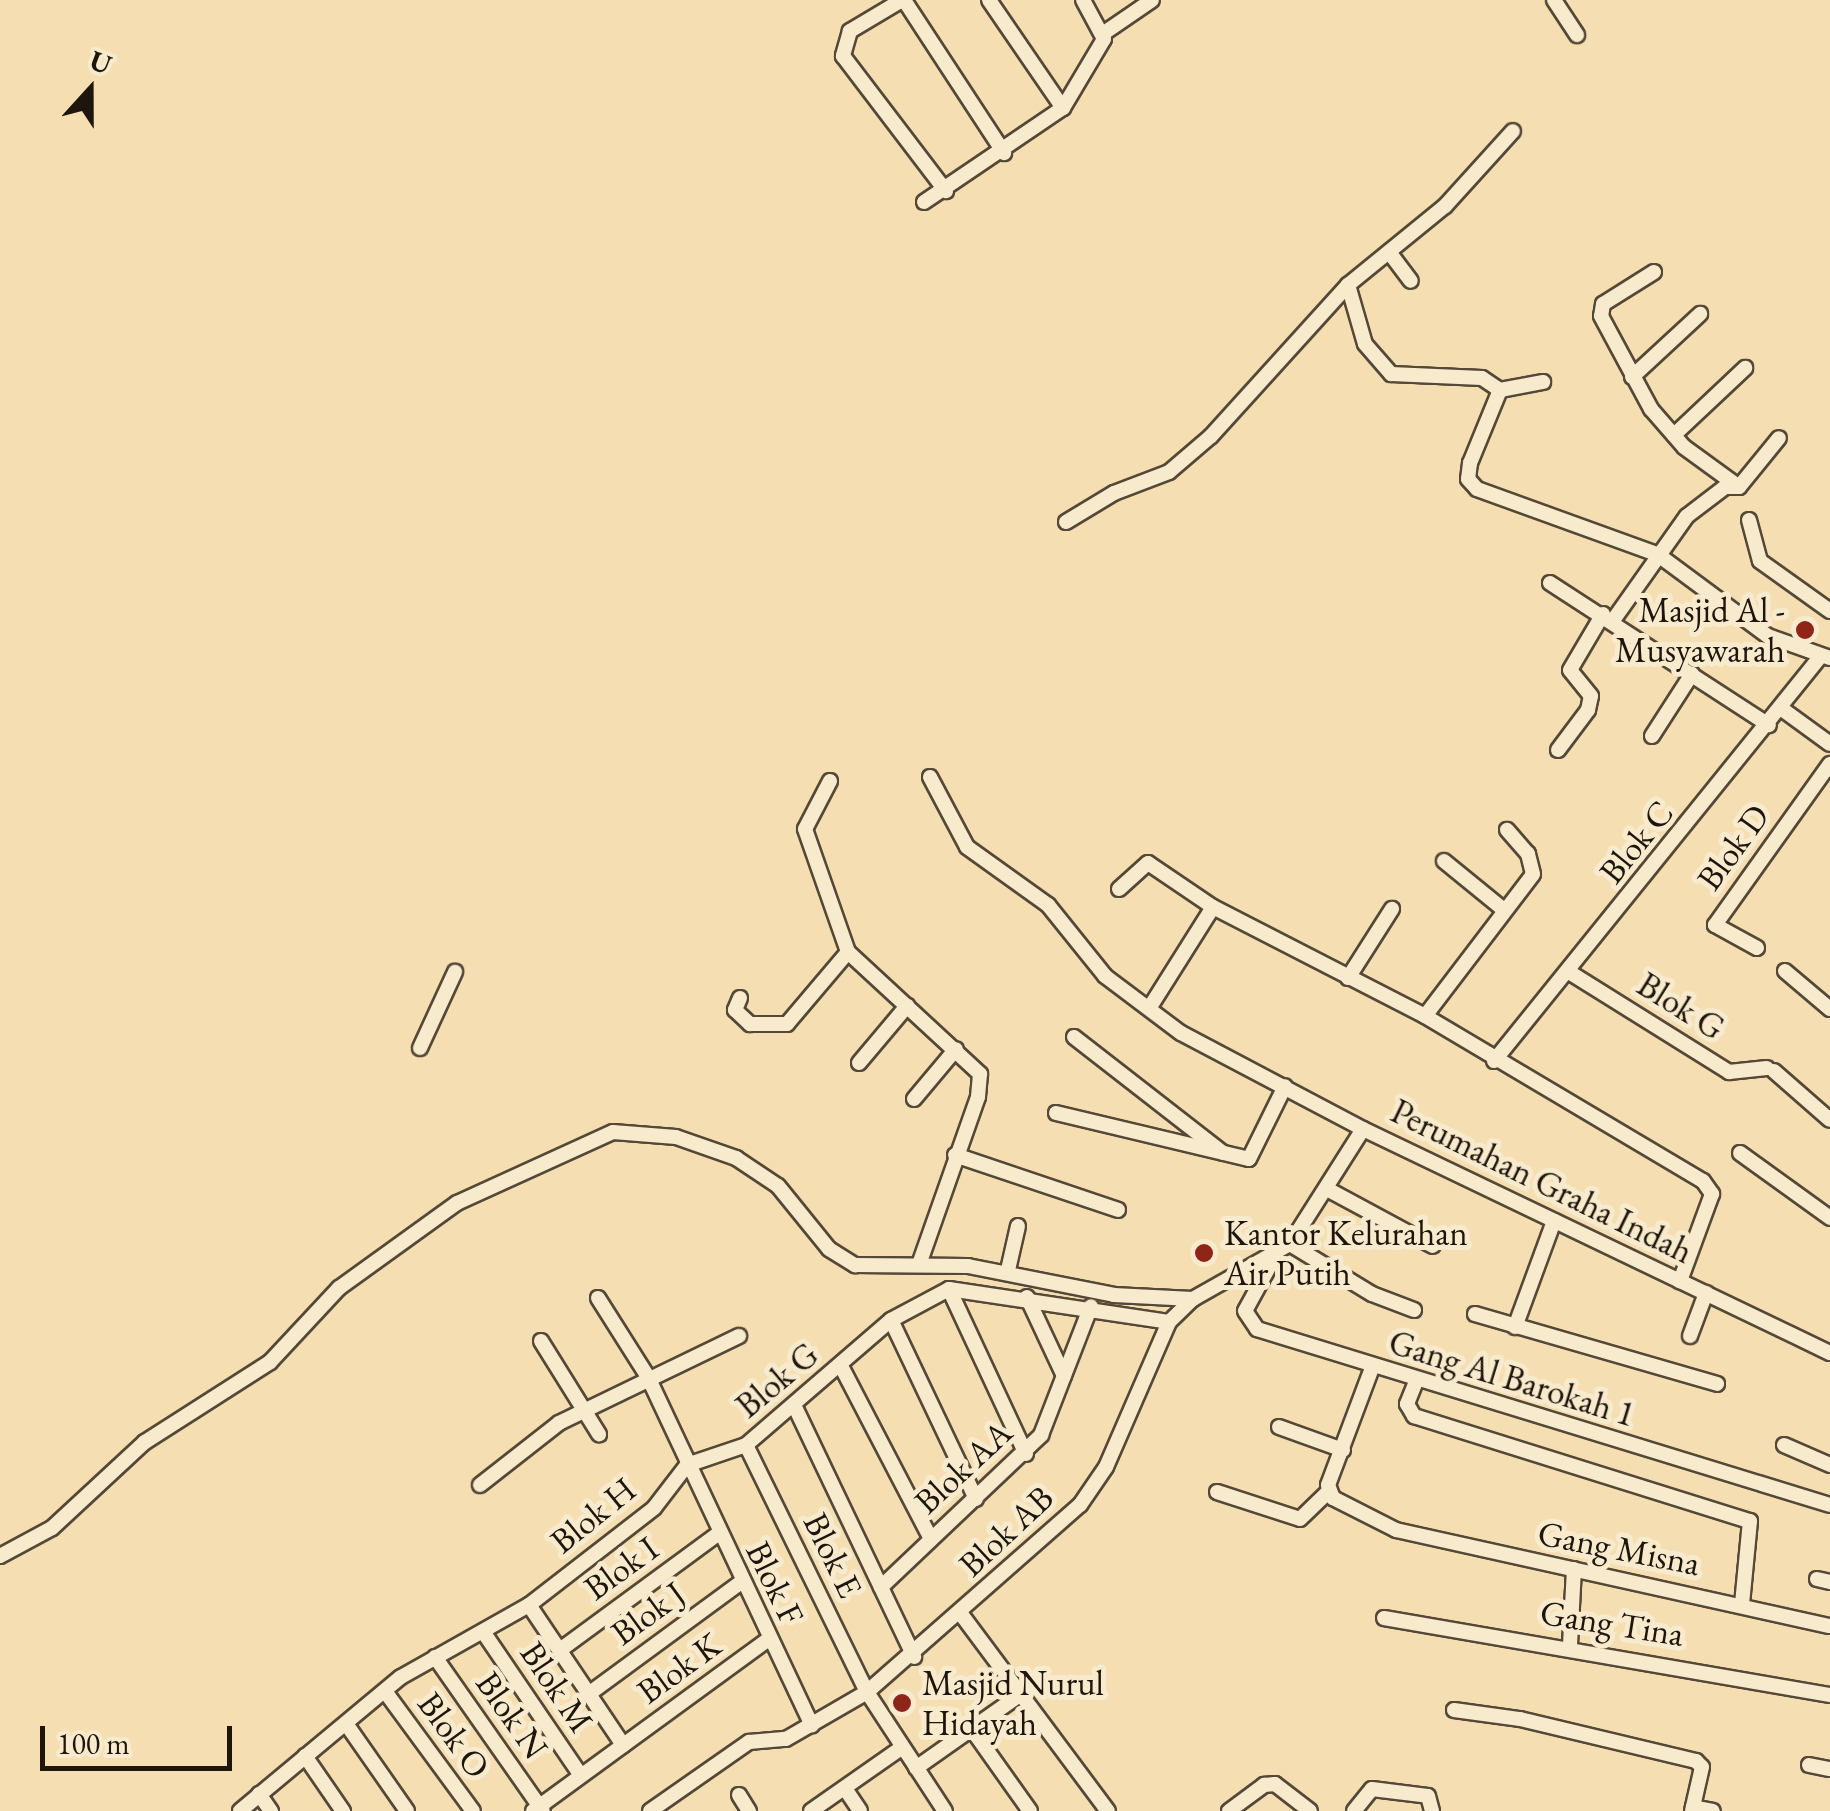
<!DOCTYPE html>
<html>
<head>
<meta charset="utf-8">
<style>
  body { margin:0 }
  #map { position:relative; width:1830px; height:1811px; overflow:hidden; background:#f4deb2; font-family:"EB Garamond",serif }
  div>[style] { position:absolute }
  .roads { filter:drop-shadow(2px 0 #544836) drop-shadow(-2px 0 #544836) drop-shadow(0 2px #544836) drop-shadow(0 -2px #544836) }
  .street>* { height:14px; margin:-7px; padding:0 7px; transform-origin:7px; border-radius:7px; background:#f8eacd }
  .dots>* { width:28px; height:28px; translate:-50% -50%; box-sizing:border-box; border:5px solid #f8eacd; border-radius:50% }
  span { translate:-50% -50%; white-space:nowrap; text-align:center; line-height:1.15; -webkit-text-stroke:10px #f8eacd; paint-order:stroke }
  .poi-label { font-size:35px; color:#1e160c }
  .right { translate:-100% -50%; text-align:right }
  .left { translate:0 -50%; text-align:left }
  .street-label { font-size:35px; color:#1e160c }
  .north { position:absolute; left:40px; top:40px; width:100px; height:100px; -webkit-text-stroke:8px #f8eacd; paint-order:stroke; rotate:21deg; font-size:28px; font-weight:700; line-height:40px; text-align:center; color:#1e160c }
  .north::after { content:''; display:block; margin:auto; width:35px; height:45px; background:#1e160c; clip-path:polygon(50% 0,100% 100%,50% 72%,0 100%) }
  .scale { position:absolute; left:40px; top:1726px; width:192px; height:45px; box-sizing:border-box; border:5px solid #1e160c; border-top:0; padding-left:12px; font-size:30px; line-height:35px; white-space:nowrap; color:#1e160c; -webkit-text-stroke:8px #f8eacd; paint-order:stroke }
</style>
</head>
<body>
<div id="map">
  <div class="roads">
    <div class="street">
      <i style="left:902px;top:0;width:61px;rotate:149.2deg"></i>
      <i style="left:850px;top:31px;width:26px;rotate:106deg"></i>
      <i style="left:843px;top:56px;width:170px;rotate:52.7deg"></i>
      <i style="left:904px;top:0;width:183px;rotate:56.8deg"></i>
      <i style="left:989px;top:0;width:131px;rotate:55.6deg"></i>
      <i style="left:1554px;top:0;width:42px;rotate:56.7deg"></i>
      <i style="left:1104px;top:33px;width:58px;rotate:-34.5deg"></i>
      <i style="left:924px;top:202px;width:168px;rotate:-34.1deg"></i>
      <i style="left:1063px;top:108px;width:80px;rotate:-59.3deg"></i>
      <i style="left:1104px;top:39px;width:44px;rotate:-118.3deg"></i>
      <i style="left:1389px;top:252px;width:36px;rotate:53deg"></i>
      <i style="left:1654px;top:272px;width:60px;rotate:147.9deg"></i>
      <i style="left:1603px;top:304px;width:12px;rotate:99deg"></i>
      <i style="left:1601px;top:316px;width:106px;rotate:61.7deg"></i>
      <i style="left:1651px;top:409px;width:50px;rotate:49deg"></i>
      <i style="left:1684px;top:447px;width:68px;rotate:36deg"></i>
      <i style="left:1348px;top:285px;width:61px;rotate:73.9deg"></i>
      <i style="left:1365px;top:344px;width:40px;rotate:49deg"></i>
      <i style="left:1391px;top:374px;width:91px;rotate:2.5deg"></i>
      <i style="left:1482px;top:378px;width:22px;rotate:34deg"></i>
      <i style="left:1500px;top:390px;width:79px;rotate:112.3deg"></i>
      <i style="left:1470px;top:463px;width:16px;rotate:97deg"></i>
      <i style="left:1468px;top:479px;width:13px;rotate:48deg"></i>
      <i style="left:1477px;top:489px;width:191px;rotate:19.9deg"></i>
      <i style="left:1657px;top:554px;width:138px;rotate:36.5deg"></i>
      <i style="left:1768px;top:636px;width:66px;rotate:19.5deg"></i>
      <i style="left:1632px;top:377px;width:93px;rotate:-42.8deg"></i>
      <i style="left:1500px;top:390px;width:44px;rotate:-10.5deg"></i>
      <i style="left:1674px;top:435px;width:98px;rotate:-43.3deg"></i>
      <i style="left:1739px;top:487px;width:63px;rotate:-50.8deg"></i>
      <i style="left:1749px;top:520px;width:42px;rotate:75deg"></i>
      <i style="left:1760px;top:561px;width:86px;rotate:35.5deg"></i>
      <i style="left:1066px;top:522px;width:56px;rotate:-31.1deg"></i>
      <i style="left:1114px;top:493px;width:59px;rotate:-20.9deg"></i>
      <i style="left:1169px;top:472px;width:55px;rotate:-40.6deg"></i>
      <i style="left:1211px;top:436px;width:204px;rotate:-47.8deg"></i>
      <i style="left:1348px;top:285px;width:125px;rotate:-39.2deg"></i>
      <i style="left:1445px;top:206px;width:101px;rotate:-47.8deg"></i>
      <i style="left:1550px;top:583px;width:261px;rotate:33deg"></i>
      <i style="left:1614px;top:619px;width:126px;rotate:-54.7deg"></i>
      <i style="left:1687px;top:516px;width:48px;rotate:-37.3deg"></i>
      <i style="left:1725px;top:487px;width:14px"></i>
      <i style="left:1782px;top:709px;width:59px;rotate:36.1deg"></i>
      <i style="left:1652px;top:736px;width:74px;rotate:-57.2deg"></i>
      <i style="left:1558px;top:750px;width:50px;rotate:-53.1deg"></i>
      <i style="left:1588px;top:710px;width:14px;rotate:-78deg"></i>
      <i style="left:1591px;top:696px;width:33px;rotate:-129deg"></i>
      <i style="left:1570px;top:670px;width:65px;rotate:-59.5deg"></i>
      <i style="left:930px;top:777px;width:79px;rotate:62.1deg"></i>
      <i style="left:967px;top:847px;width:100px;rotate:35.6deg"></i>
      <i style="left:1048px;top:905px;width:91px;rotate:51.2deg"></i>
      <i style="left:1105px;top:976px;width:95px;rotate:36.9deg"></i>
      <i style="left:1181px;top:1033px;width:206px;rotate:27.8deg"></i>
      <i style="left:830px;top:781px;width:54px;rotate:117.5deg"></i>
      <i style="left:805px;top:829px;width:130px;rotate:70.7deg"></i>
      <i style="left:1444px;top:861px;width:77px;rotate:39.2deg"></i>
      <i style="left:1119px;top:889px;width:39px;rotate:-42deg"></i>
      <i style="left:1148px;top:863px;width:78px;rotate:34.1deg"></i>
      <i style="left:1213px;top:907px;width:238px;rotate:27.2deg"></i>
      <i style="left:1425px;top:1016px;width:323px;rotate:30.7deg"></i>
      <i style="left:1703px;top:1181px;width:16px;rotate:55deg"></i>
      <i style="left:1712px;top:1194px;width:93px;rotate:110.2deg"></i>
      <i style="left:1757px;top:948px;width:48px;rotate:-151.3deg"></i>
      <i style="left:1715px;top:925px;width:198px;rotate:-54.5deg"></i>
      <i style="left:1785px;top:971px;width:59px;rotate:40.2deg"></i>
      <i style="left:1569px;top:972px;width:189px;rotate:32deg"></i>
      <i style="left:1729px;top:1072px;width:38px;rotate:-6deg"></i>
      <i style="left:1348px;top:978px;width:82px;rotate:-57.5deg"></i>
      <i style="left:740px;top:998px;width:13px;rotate:113deg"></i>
      <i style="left:735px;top:1010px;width:21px;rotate:43deg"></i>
      <i style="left:750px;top:1024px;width:37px"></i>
      <i style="left:787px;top:1024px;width:94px;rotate:-49.7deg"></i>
      <i style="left:848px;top:952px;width:180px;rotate:42.7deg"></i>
      <i style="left:980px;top:1074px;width:23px;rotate:95deg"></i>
      <i style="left:978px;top:1097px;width:178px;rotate:109.4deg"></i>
      <i style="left:1150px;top:1007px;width:118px;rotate:-57.8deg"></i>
      <i style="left:1425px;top:1016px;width:178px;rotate:-52.7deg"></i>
      <i style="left:1533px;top:874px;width:21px;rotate:-104deg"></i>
      <i style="left:1528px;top:854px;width:32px;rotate:-131deg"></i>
      <i style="left:1074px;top:1037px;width:189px;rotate:37.9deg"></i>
      <i style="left:420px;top:1048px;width:84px;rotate:-65.3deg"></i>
      <i style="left:1494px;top:1061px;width:519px;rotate:-51.1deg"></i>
      <i style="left:859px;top:1063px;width:75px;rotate:-49.9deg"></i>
      <i style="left:1774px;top:1071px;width:74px;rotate:41.2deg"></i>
      <i style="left:914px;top:1099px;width:65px;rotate:-50deg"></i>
      <i style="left:1056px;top:1113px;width:198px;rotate:13.4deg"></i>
      <i style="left:1249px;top:1159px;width:81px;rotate:-63.7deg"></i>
      <i style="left:1740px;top:1153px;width:111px;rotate:35.8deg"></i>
      <i style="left:955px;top:1155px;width:172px;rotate:18.6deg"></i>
      <i style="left:1327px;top:1189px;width:120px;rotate:28.3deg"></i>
      <i style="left:1290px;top:1244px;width:96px;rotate:31.4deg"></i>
      <i style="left:1372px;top:1294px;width:45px;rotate:20.9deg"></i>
      <i style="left:1274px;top:1258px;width:60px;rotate:118.7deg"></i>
      <i style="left:1245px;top:1311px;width:22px;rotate:56deg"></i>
      <i style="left:1257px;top:1329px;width:599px;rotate:17.07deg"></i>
      <i style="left:1008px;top:1270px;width:45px;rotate:-77.2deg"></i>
      <i style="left:949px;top:1289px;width:182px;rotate:65deg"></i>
      <i style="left:1027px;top:1297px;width:87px;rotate:64.9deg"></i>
      <i style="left:598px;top:1298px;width:93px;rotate:57.7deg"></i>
      <i style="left:648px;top:1377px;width:385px;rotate:64.8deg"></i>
      <i style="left:1475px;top:1314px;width:252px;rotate:16.1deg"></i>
      <i style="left:891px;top:1320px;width:198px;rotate:64.6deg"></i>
      <i style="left:1515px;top:1327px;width:113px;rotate:-69.8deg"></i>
      <i style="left:1690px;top:1336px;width:46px;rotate:-69.6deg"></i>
      <i style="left:541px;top:1341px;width:110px;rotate:58.1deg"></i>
      <i style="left:841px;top:1366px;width:195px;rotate:62.5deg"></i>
      <i style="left:1372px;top:1368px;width:125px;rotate:110.6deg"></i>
      <i style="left:1328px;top:1485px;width:14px;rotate:69deg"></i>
      <i style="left:1333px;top:1498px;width:71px;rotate:26.9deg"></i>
      <i style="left:1396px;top:1530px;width:444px;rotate:12.5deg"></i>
      <i style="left:1417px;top:1379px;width:27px;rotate:112deg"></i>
      <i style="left:1407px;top:1404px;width:14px;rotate:60deg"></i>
      <i style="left:1414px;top:1416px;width:352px;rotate:17.4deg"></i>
      <i style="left:1750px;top:1521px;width:83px;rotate:95.5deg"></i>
      <i style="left:795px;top:1407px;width:277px;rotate:64.5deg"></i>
      <i style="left:1279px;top:1427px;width:68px;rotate:19.8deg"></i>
      <i style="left:746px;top:1445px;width:275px;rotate:63.9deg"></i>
      <i style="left:867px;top:1692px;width:142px;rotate:56.8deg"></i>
      <i style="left:1784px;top:1445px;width:50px;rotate:23.5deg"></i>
      <i style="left:687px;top:1465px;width:62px;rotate:-18.7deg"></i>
      <i style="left:746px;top:1445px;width:191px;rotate:-40.8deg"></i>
      <i style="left:891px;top:1320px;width:66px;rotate:-28.1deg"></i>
      <i style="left:949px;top:1289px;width:222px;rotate:8.5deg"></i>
      <i style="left:1169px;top:1322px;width:33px;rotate:-44deg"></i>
      <i style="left:1193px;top:1299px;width:112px;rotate:-29.6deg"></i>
      <i style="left:1290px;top:1244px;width:136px;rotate:-57.6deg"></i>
      <i style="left:1363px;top:1129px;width:518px;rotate:25.63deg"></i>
      <i style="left:480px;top:1485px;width:100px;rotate:-38.1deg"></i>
      <i style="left:559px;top:1423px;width:200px;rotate:-25.8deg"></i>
      <i style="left:1217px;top:1492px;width:87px;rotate:18deg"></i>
      <i style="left:1300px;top:1519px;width:39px;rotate:-44deg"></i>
      <i style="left:0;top:1556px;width:59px;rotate:-28.3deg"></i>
      <i style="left:52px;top:1528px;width:127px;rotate:-42.8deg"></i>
      <i style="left:145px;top:1442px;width:148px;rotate:-32.6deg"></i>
      <i style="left:270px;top:1362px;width:101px;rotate:-47deg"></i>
      <i style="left:339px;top:1288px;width:145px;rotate:-35.8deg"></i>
      <i style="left:457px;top:1203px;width:171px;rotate:-24.5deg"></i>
      <i style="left:613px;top:1132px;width:63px;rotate:4.5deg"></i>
      <i style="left:676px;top:1137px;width:64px;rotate:19.3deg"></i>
      <i style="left:736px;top:1158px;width:50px;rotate:33.7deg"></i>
      <i style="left:778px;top:1186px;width:81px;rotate:51deg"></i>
      <i style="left:829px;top:1249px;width:31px;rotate:32deg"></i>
      <i style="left:855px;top:1265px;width:113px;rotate:0.5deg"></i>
      <i style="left:968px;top:1266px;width:149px;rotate:11.2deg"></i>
      <i style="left:1114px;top:1295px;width:79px;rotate:2.9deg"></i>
      <i style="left:1817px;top:1579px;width:13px;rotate:13deg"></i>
      <i style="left:881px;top:1587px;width:221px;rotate:-43.5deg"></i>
      <i style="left:1041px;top:1435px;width:138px;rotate:-68.8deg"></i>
      <i style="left:529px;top:1605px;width:169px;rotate:56.1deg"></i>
      <i style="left:961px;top:1614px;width:246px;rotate:53.3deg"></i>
      <i style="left:1384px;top:1618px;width:453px;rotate:9.8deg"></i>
      <i style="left:484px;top:1633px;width:171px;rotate:55.8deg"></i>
      <i style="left:1570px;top:1645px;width:76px;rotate:-87deg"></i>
      <i style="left:560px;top:1650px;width:196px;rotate:-36.3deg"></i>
      <i style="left:435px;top:1657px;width:188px;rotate:55deg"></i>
      <i style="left:590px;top:1693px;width:187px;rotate:-36.3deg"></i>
      <i style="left:387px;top:1694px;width:145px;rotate:53.7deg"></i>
      <i style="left:1454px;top:1710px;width:67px;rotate:7.8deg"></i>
      <i style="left:1520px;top:1719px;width:181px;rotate:13.4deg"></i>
      <i style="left:1696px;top:1761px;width:8px;rotate:45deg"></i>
      <i style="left:1702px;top:1767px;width:45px;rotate:102.8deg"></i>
      <i style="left:347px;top:1725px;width:105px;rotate:55.1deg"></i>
      <i style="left:971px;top:1728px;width:102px;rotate:54.6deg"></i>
      <i style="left:305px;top:1756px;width:67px;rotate:55.4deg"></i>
      <i style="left:1809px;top:1765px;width:21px;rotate:11deg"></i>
      <i style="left:916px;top:1768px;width:125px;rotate:-35.2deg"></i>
      <i style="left:846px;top:1790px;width:25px;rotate:56deg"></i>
      <i style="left:259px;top:1794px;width:21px;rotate:55deg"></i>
      <i style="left:739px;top:1795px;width:19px;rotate:58deg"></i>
      <i style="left:1693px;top:1807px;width:20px;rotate:11deg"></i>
      <i style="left:240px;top:1811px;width:209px;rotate:-39.8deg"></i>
      <i style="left:401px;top:1677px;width:147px;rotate:-29.4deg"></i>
      <i style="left:529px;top:1605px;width:158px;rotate:-37.8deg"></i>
      <i style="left:654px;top:1508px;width:54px;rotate:-52.5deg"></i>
      <i style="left:533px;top:1811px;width:292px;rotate:-36.1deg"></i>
      <i style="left:650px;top:1811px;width:121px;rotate:-34.9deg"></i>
      <i style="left:749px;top:1742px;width:37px;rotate:-5deg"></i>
      <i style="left:786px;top:1739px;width:94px;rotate:-30.1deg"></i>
      <i style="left:867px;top:1692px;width:283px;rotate:-41.3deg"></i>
      <i style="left:1080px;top:1505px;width:46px;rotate:-55.6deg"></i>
      <i style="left:1106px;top:1467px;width:158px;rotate:-66.5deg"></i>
      <i style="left:811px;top:1811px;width:110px;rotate:-35deg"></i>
      <i style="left:1229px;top:1811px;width:44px;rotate:-36.6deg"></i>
      <i style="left:1264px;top:1785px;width:11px;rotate:-5deg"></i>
      <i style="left:1275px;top:1784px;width:44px;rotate:37.6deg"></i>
      <i style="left:1354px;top:1811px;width:28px;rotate:-51deg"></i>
      <i style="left:1372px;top:1789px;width:56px;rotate:7.1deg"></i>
      <i style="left:1428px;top:1796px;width:16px;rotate:75deg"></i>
    </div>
  </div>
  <div class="dots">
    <i style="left:1805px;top:630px;background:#8f2418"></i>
    <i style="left:1204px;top:1253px;background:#8f2418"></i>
    <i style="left:902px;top:1703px;background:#8f2418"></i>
  </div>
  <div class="poi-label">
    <span class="right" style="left:1785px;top:630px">Masjid Al -<br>Musyawarah</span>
    <span class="left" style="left:1224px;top:1253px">Kantor Kelurahan<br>Air Putih</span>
    <span class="left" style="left:922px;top:1703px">Masjid Nurul<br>Hidayah</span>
  </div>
  <div class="street-label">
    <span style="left:1636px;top:842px;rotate:-51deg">Blok C</span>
    <span style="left:1733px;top:847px;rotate:-54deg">Blok D</span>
    <span style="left:1681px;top:1006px;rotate:32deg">Blok G</span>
    <span style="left:1542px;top:1181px;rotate:26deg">Perumahan Graha Indah</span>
    <span style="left:1512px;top:1378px;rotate:17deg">Gang Al Barokah 1</span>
    <span style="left:777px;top:1380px;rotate:-40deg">Blok G</span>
    <span style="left:963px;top:1467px;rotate:-43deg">Blok AA</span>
    <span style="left:593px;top:1515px;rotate:-39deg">Blok H</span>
    <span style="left:1006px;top:1531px;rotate:-43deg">Blok AB</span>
    <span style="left:1619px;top:1548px;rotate:11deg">Gang Misna</span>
    <span style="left:833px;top:1555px;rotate:64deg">Blok E</span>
    <span style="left:621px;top:1568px;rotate:-36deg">Blok I</span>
    <span style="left:775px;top:1583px;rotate:64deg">Blok F</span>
    <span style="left:648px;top:1613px;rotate:-36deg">Blok J</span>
    <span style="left:1612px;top:1623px;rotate:9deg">Gang Tina</span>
    <span style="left:679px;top:1668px;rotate:-36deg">Blok K</span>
    <span style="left:557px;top:1687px;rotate:56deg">Blok M</span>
    <span style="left:512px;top:1715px;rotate:55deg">Blok N</span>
    <span style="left:454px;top:1735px;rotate:54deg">Blok O</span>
  </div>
  <div class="north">U</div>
  <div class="scale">100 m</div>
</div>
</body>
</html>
